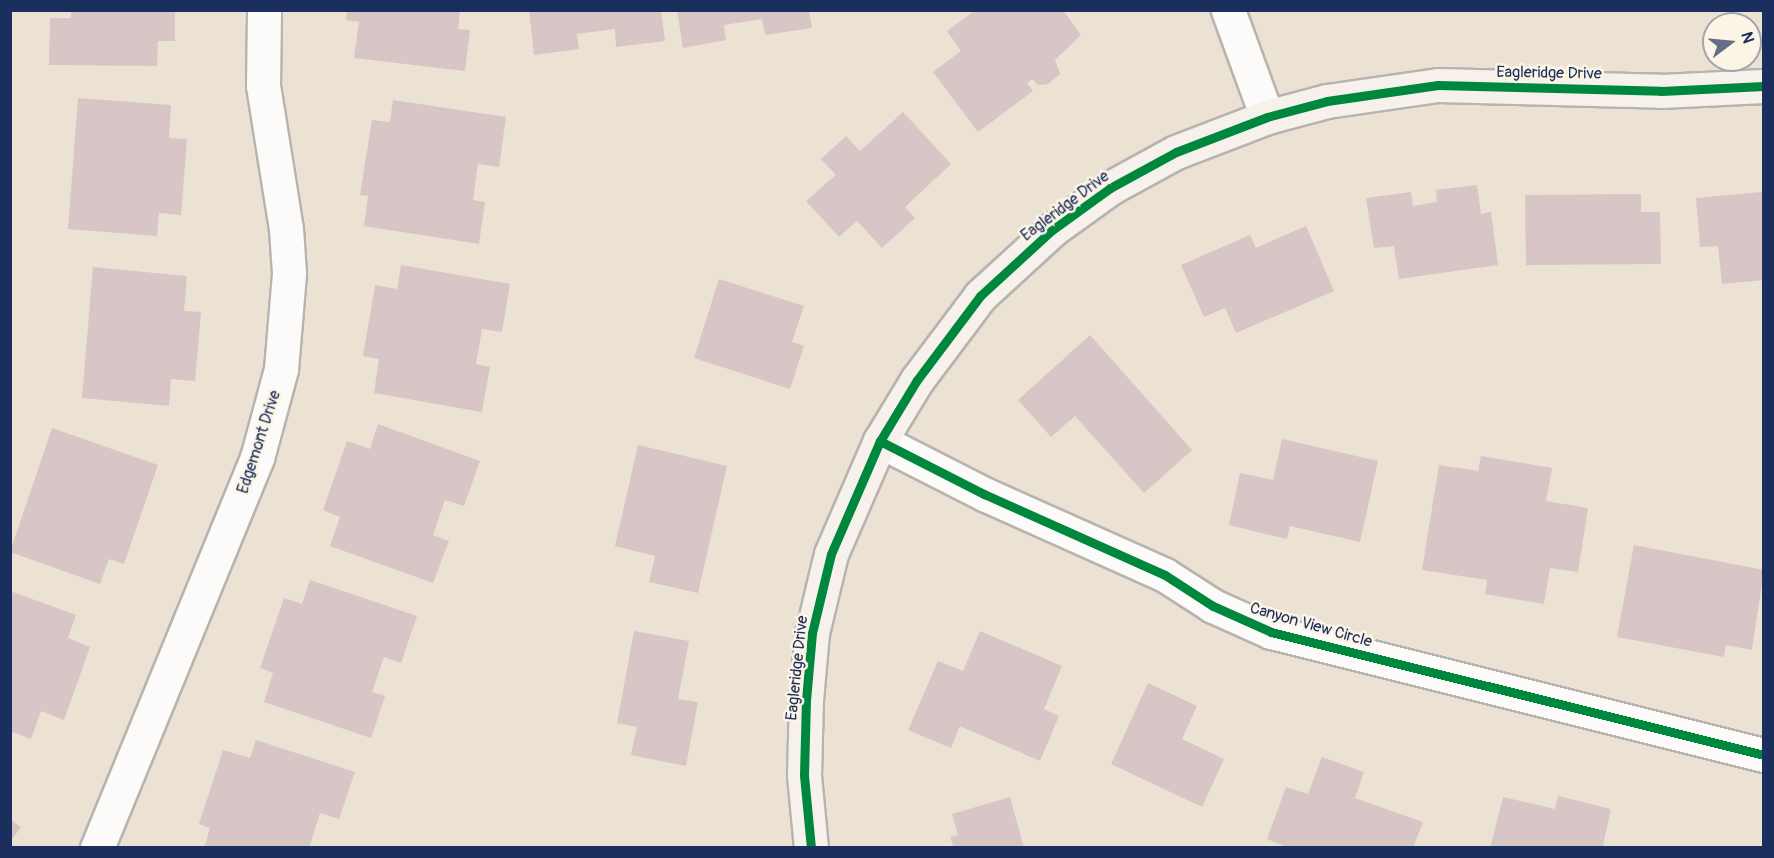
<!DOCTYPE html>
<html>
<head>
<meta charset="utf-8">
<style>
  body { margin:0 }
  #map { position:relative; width:1774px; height:858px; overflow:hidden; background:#ebe2d4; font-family:Pangolin,sans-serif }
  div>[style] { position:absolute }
  .building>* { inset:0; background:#d8c5c5 }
  .roads { filter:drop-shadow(2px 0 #b7b3af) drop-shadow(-2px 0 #b7b3af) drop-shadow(0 2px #b7b3af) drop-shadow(0 -2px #b7b3af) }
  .street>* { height:33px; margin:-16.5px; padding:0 16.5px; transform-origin:16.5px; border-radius:16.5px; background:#fcfbf9 }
  .secondary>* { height:33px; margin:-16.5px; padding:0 16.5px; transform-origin:16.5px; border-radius:16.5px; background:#f6f1eb }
  .cycleway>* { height:9px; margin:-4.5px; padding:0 4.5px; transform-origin:4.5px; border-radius:4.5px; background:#00873e }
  span { translate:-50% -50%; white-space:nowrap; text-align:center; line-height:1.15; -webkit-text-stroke:5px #fcf5e5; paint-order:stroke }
  .street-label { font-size:16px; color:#1b2f5e }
  .frame { position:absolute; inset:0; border:12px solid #1b2f5e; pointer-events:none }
  .north { position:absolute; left:1702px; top:12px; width:60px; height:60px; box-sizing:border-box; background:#fcf5e5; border:2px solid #a2a6af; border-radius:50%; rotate:74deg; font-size:16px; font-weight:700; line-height:24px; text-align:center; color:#1b2f5e }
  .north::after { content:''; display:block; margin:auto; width:21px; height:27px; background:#646e87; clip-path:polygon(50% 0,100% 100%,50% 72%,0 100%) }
</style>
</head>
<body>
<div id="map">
  <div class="building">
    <i style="clip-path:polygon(71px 10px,175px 10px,175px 41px,158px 41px,157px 66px,49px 65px,50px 18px,71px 18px)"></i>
    <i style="clip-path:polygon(347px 10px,460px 10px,458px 29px,470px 30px,465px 71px,354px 58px,359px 22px,346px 20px)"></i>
    <i style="clip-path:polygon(529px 10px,661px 10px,665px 41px,616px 47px,615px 29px,577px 34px,579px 49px,534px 55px)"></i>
    <i style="clip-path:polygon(677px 10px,809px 10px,812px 28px,765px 35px,762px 19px,724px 25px,726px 40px,683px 48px)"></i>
    <i style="clip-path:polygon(975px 10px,1063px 10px,1081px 35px,1055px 60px,1060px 74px,1048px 84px,1038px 85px,1032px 79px,1027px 83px,1033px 91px,978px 132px,933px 72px,961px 51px,947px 31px)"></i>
    <i style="clip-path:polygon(78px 98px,171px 105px,169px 138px,187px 139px,181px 215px,159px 213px,157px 236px,68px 229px)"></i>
    <i style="clip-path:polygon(393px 100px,506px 117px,499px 167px,478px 164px,473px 200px,485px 202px,479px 244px,364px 226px,368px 196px,360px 195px,372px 120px,390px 122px)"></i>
    <i style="clip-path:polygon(903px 112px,951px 164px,905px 207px,915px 218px,882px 248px,857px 221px,839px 237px,806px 201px,836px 175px,821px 159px,846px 136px,860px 151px)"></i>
    <i style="clip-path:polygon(1477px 185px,1481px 214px,1491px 212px,1498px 265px,1399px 279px,1394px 246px,1374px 248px,1366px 198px,1411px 192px,1413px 206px,1437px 202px,1436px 190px)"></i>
    <i style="clip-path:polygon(1762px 192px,1764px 280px,1722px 284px,1718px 246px,1700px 247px,1696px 198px)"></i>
    <i style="clip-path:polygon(1641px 194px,1641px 212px,1660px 212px,1661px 264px,1526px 265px,1525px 195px)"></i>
    <i style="clip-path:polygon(1306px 226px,1334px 291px,1236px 333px,1225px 308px,1204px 317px,1181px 265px,1250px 235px,1256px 248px)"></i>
    <i style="clip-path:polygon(401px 265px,510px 284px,502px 332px,482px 329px,476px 364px,490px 367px,482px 412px,374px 393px,379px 359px,363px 356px,375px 285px,397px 289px)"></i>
    <i style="clip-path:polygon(93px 267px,187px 276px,184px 311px,201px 312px,195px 381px,171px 379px,169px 406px,82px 398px)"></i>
    <i style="clip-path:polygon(719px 279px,804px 306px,792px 342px,804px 346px,790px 389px,694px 358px)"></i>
    <i style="clip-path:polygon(1090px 335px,1192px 450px,1144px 493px,1075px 416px,1051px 437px,1018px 400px)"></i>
    <i style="clip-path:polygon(378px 424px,480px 461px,464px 506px,445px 500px,433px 535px,449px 541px,433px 583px,330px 546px,340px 517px,323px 510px,347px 441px,370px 449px)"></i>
    <i style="clip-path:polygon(52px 428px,158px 465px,124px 564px,109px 559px,100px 584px,10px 552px)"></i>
    <i style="clip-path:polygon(1282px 439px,1378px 461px,1360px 542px,1290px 526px,1287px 539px,1229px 525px,1240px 473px,1273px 480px)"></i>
    <i style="clip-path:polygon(638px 445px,727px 466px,698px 593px,649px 582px,655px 556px,615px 546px)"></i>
    <i style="clip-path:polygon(1481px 456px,1552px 468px,1546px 501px,1588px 508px,1578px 572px,1550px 568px,1544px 604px,1485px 594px,1487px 580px,1422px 570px,1439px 465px,1478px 471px)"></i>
    <i style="clip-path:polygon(1634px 545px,1764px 570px,1752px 650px,1726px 645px,1724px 657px,1617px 637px)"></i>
    <i style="clip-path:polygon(310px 580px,417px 616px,401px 663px,384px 657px,372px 692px,385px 696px,371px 738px,264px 702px,273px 673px,260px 668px,284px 598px,302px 604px)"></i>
    <i style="clip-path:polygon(10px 591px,76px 615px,68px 638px,90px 647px,64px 720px,41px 711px,31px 739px,10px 731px)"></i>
    <i style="clip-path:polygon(634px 631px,689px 641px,678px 699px,698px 702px,686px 766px,631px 755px,637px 727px,617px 723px)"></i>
    <i style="clip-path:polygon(980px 631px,1062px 666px,1044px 709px,1059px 716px,1040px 761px,960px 726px,951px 748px,908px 730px,938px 661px,963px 671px)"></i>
    <i style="clip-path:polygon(1148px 683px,1197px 706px,1182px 739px,1224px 759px,1202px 807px,1111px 764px)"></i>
    <i style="clip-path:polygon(256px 740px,355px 772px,339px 819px,320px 813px,309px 848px,204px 848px,210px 828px,199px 824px,223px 750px,250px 758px)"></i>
    <i style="clip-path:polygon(1322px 757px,1364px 772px,1355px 798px,1423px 822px,1413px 848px,1289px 848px,1267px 839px,1286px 787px,1308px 794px)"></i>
    <i style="clip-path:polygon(1558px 796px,1611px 809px,1603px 845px,1610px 848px,1490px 848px,1503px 797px,1555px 809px)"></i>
    <i style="clip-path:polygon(1010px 797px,1024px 848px,954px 848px,950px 837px,958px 835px,952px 814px)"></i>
    <i style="clip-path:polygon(10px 819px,21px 827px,10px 842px)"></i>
  </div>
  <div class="roads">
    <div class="street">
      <i style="left:1228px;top:10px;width:114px;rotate:70deg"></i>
      <i style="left:880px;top:441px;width:117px;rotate:27deg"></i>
      <i style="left:984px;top:494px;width:198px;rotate:24.1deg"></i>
      <i style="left:1165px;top:575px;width:57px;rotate:32.9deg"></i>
      <i style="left:1213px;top:606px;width:64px;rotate:24.1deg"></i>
      <i style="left:1271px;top:632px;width:508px;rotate:14.01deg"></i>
      <i style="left:97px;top:848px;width:422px;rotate:-67.7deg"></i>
      <i style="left:257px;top:458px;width:92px;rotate:-74.9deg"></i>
      <i style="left:281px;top:369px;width:96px;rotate:-85.2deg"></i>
      <i style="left:289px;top:273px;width:44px;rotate:-93.9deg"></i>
      <i style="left:286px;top:229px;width:146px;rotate:-99.1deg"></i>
      <i style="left:263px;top:85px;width:75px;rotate:-89.2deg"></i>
    </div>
    <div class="secondary">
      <i style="left:811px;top:848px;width:73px;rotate:-95.5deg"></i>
      <i style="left:804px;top:775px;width:75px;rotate:-88.5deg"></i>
      <i style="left:806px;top:700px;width:67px;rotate:-84.9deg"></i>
      <i style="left:812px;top:633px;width:81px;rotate:-76.5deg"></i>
      <i style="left:831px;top:554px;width:123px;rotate:-66.6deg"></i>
      <i style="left:880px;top:441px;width:71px;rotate:-58.8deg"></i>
      <i style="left:917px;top:380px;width:105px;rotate:-53.1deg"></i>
      <i style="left:980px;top:296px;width:98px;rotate:-42.5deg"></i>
      <i style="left:1052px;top:230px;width:72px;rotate:-35.9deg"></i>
      <i style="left:1110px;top:188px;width:75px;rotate:-28.6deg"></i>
      <i style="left:1176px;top:152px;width:97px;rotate:-21deg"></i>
      <i style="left:1267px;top:117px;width:62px;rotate:-14.9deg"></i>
      <i style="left:1327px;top:101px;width:112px;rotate:-8.2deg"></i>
      <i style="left:1438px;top:85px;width:223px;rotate:1.5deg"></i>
      <i style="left:1661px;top:91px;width:103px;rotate:-2.8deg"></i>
    </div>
  </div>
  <div class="cycleway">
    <i style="left:880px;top:441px;width:117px;rotate:27deg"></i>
    <i style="left:984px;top:494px;width:198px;rotate:24.1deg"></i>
    <i style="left:1165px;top:575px;width:57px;rotate:32.9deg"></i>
    <i style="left:1213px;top:606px;width:64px;rotate:24.1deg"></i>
    <i style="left:1271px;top:632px;width:508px;rotate:14.01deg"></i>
    <i style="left:811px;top:848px;width:73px;rotate:-95.5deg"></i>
    <i style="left:804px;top:775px;width:75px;rotate:-88.5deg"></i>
    <i style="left:806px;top:700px;width:67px;rotate:-84.9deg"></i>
    <i style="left:812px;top:633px;width:81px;rotate:-76.5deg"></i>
    <i style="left:831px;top:554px;width:123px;rotate:-66.6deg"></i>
    <i style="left:880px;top:441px;width:71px;rotate:-58.8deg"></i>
    <i style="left:917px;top:380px;width:105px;rotate:-53.1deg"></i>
    <i style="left:980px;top:296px;width:98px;rotate:-42.5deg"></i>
    <i style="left:1052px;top:230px;width:72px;rotate:-35.9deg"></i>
    <i style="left:1110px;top:188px;width:75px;rotate:-28.6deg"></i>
    <i style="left:1176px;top:152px;width:97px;rotate:-21deg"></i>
    <i style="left:1267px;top:117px;width:62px;rotate:-14.9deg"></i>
    <i style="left:1327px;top:101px;width:112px;rotate:-8.2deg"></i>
    <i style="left:1438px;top:85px;width:223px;rotate:1.5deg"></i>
    <i style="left:1661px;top:91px;width:103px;rotate:-2.8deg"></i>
  </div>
  <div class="street-label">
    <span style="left:1549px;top:73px;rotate:1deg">Eagleridge Drive</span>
    <span style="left:1065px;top:206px;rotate:-37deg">Eagleridge Drive</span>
    <span style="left:259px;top:442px;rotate:-72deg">Edgemont Drive</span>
    <span style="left:1311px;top:625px;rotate:16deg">Canyon View Circle</span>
    <span style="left:797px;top:668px;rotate:-84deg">Eagleridge Drive</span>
  </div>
  <div class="frame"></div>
  <div class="north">N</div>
</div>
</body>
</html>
